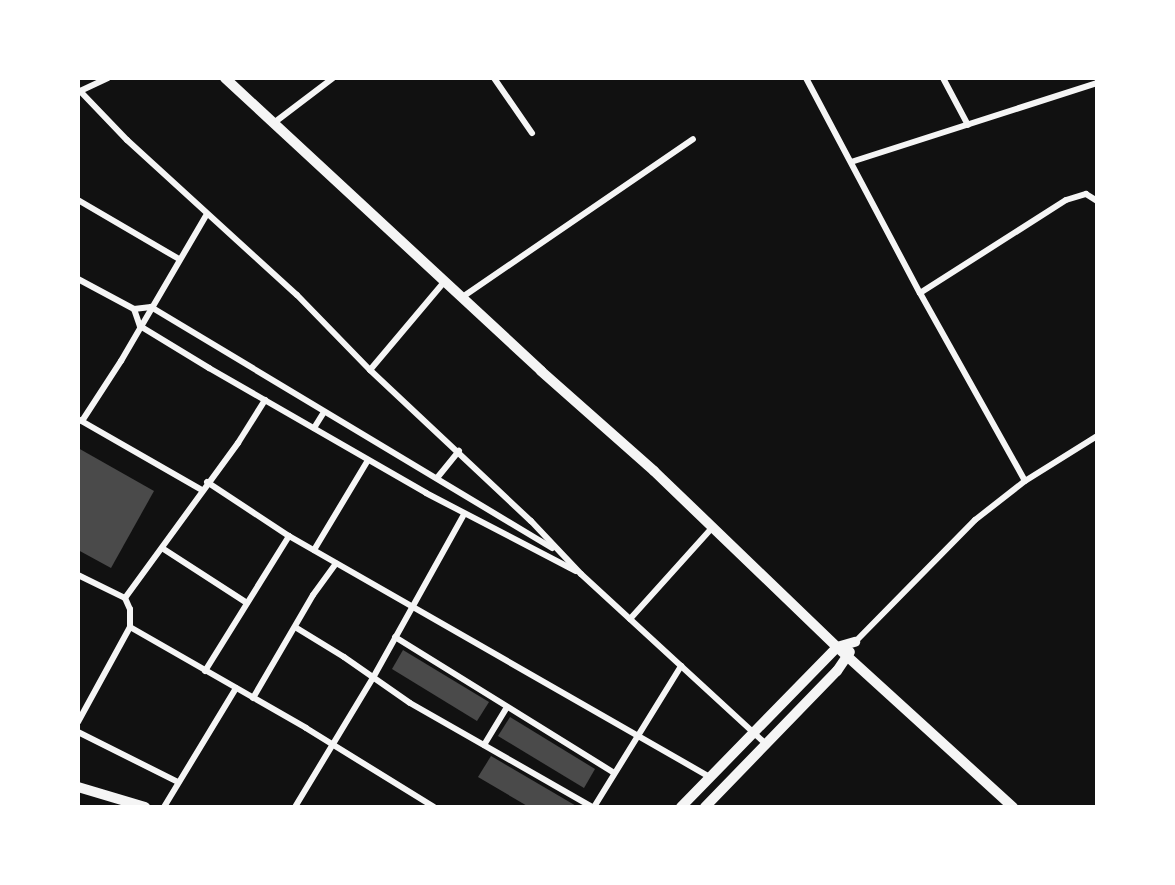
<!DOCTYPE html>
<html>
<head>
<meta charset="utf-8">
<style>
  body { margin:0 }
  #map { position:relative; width:1175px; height:885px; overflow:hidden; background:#111; font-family:Cabin,sans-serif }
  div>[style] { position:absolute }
  .building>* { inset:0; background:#4a4a4a }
  .minor>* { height:6px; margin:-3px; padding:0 3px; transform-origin:3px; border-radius:3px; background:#f5f5f5 }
  .tertiary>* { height:10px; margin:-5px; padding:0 5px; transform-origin:5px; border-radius:5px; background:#f5f5f5 }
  span { translate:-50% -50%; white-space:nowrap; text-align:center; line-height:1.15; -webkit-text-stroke:4.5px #fff; paint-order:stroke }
  .frame { position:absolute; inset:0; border:80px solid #fff; pointer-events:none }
</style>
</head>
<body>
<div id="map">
  <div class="building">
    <i style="clip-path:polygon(78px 448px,154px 491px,111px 568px,78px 550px)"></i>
    <i style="clip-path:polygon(403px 650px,489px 702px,477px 721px,392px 669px)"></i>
    <i style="clip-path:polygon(510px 717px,595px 769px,584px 788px,498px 736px)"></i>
    <i style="clip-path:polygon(491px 756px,578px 807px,529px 807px,478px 777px)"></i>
  </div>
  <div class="minor">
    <i style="left:494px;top:78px;width:67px;rotate:55.4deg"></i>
    <i style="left:806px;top:78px;width:243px;rotate:62.1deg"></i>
    <i style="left:920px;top:293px;width:215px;rotate:60.8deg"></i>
    <i style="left:943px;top:78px;width:53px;rotate:62deg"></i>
    <i style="left:80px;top:91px;width:68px;rotate:46.2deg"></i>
    <i style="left:127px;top:140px;width:230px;rotate:42.4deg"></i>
    <i style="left:297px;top:295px;width:105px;rotate:45.8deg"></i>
    <i style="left:370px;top:370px;width:221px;rotate:43.2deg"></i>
    <i style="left:531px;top:521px;width:73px;rotate:46.7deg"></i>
    <i style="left:581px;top:574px;width:251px;rotate:42.6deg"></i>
    <i style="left:78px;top:92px;width:33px;rotate:-25deg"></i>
    <i style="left:275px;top:122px;width:73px;rotate:-37.2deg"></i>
    <i style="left:851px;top:162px;width:258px;rotate:-17.8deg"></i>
    <i style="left:78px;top:200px;width:117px;rotate:30.3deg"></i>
    <i style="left:78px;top:279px;width:64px;rotate:28.2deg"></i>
    <i style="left:134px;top:309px;width:17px;rotate:-7deg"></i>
    <i style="left:151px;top:307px;width:468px;rotate:31deg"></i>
    <i style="left:920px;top:293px;width:173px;rotate:-32.5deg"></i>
    <i style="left:1066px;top:200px;width:21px;rotate:-17deg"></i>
    <i style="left:1086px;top:194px;width:13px;rotate:32deg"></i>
    <i style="left:461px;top:298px;width:281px;rotate:-34.4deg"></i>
    <i style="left:134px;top:309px;width:18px;rotate:71deg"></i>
    <i style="left:140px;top:326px;width:81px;rotate:31.3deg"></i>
    <i style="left:209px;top:368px;width:250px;rotate:29.9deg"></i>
    <i style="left:426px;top:493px;width:169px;rotate:27.5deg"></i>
    <i style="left:370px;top:370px;width:115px;rotate:-49.9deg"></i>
    <i style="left:78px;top:419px;width:143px;rotate:29.8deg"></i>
    <i style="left:82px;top:421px;width:72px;rotate:-57deg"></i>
    <i style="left:121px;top:361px;width:170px;rotate:-59.7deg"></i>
    <i style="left:314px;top:428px;width:19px;rotate:-58deg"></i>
    <i style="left:437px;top:478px;width:35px;rotate:-51deg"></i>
    <i style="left:207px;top:482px;width:98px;rotate:33.4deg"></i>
    <i style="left:289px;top:536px;width:485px;rotate:29.8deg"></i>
    <i style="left:162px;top:548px;width:101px;rotate:32.9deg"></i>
    <i style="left:314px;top:550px;width:105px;rotate:-59deg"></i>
    <i style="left:78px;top:575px;width:52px;rotate:26.1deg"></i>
    <i style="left:125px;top:598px;width:12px;rotate:66deg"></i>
    <i style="left:130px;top:609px;width:18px;rotate:90deg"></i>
    <i style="left:130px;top:627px;width:203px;rotate:29.8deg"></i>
    <i style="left:306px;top:728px;width:150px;rotate:31.7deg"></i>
    <i style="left:125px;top:598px;width:192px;rotate:-53.9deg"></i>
    <i style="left:238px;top:443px;width:51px;rotate:-57.9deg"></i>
    <i style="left:630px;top:619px;width:122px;rotate:-48deg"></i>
    <i style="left:295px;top:627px;width:57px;rotate:31.5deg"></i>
    <i style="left:344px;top:657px;width:80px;rotate:34.9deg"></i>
    <i style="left:410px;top:703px;width:210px;rotate:29.7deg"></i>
    <i style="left:395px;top:637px;width:258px;rotate:31.8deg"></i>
    <i style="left:855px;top:642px;width:171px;rotate:-45.5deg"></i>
    <i style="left:975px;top:520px;width:63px;rotate:-38deg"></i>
    <i style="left:1025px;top:481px;width:85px;rotate:-32deg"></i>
    <i style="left:205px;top:671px;width:159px;rotate:-58.1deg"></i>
    <i style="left:253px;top:698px;width:119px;rotate:-59.8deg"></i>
    <i style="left:313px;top:595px;width:39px;rotate:-54deg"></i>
    <i style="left:78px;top:722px;width:108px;rotate:-61.3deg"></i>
    <i style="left:78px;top:732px;width:112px;rotate:26.6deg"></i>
    <i style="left:484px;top:745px;width:44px;rotate:-58.8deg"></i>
    <i style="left:164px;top:807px;width:139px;rotate:-58.8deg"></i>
    <i style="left:295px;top:807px;width:153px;rotate:-58.9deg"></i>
    <i style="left:374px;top:676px;width:185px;rotate:-60.9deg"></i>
    <i style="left:594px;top:807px;width:166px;rotate:-58.3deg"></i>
  </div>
  <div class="tertiary">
    <i style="left:225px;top:78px;width:431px;rotate:42.8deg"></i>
    <i style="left:541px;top:371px;width:151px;rotate:41.5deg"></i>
    <i style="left:654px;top:471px;width:254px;rotate:43.9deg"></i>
    <i style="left:837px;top:647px;width:238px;rotate:42.3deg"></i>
    <i style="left:78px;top:787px;width:70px;rotate:16.6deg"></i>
    <i style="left:681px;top:807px;width:223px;rotate:-45.7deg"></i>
    <i style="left:837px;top:647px;width:19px;rotate:-16deg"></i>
    <i style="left:705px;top:807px;width:190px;rotate:-45.9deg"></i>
    <i style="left:837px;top:671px;width:23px;rotate:-56deg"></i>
  </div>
  <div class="frame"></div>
</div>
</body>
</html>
